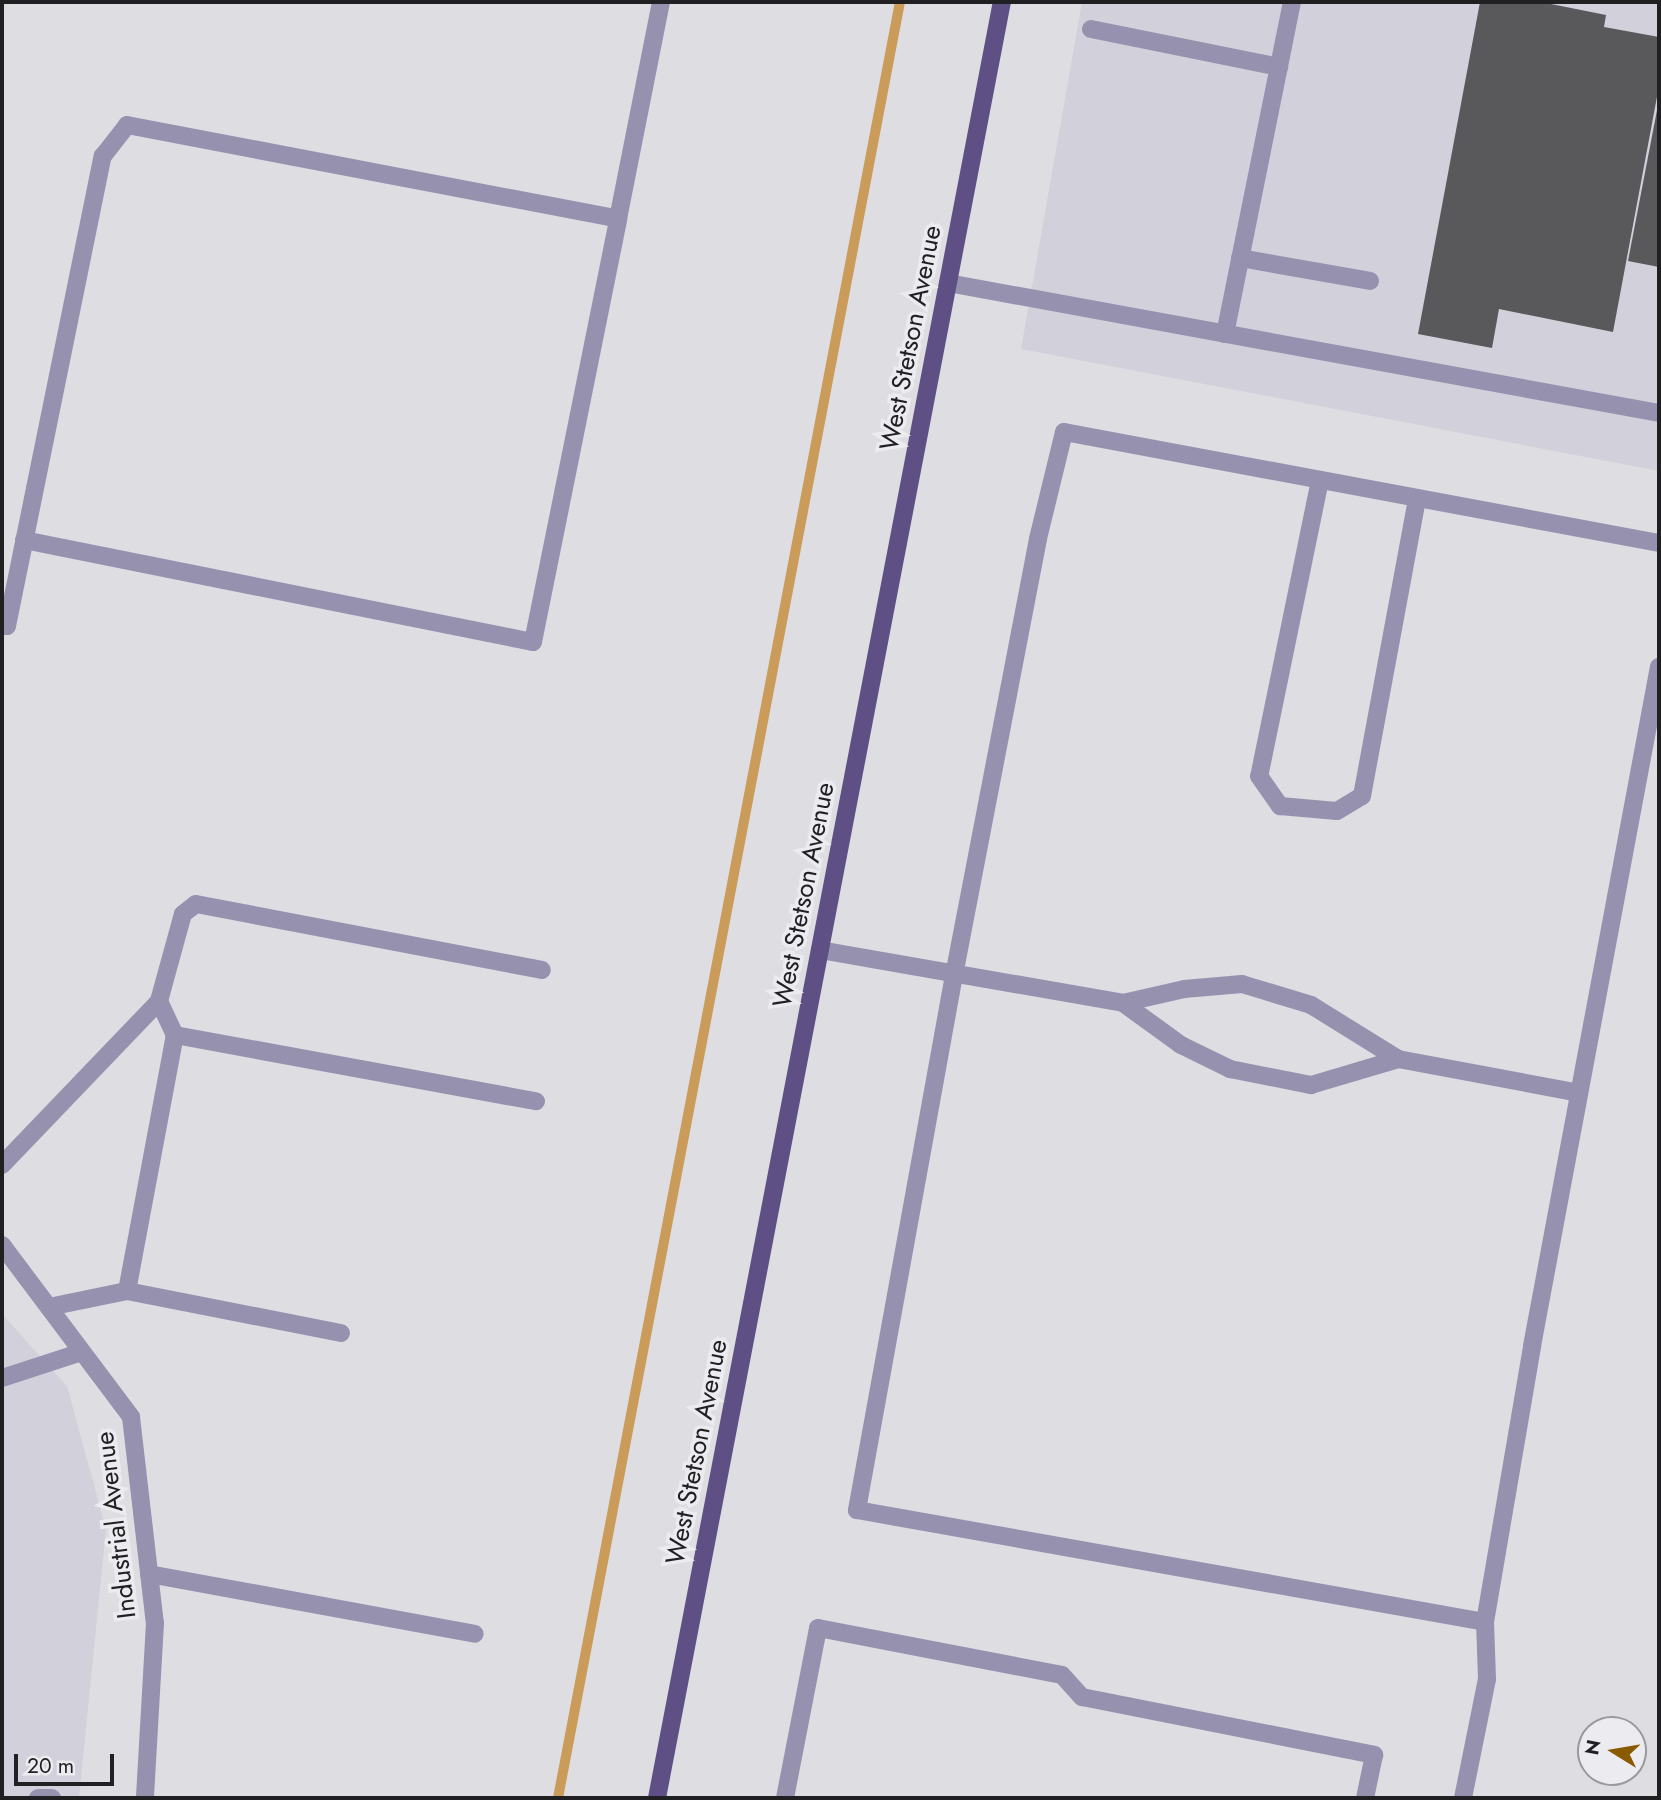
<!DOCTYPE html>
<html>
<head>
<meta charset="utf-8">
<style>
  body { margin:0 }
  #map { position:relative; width:1661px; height:1800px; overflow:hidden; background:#dedee2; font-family:Jost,sans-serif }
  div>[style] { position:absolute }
  .built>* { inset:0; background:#d2d0db }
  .stream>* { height:10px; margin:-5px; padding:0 5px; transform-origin:5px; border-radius:5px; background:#cb9b5a }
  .building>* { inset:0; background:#59595c }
  .minor>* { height:18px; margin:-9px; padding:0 9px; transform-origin:9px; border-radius:9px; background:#9791b0 }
  .major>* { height:18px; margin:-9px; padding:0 9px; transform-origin:9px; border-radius:9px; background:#5e5085 }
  span { translate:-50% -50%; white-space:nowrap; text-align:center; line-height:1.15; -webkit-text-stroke:7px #ecebef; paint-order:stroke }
  .street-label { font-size:26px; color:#201f21 }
  .frame { position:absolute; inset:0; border:4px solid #201f21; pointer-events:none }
  .north { position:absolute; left:1577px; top:1716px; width:70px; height:70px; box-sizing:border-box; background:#ecebef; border:2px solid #9a999d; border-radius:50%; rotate:281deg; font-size:19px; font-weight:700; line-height:28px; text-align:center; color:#201f21 }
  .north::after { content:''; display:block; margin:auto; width:24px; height:32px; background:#895a00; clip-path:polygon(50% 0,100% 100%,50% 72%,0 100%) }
  .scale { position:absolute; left:14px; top:1754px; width:100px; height:32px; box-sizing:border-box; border:4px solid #201f21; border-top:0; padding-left:9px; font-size:21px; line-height:24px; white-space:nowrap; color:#201f21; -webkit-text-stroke:5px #ecebef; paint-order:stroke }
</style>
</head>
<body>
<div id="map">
  <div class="built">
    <i style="clip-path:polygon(1082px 2px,1659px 2px,1659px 471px,1021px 349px)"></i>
    <i style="clip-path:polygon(2px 1314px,67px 1386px,106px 1529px,79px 1798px,2px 1798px)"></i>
  </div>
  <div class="stream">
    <i style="left:558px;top:1798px;width:1828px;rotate:-79.22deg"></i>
  </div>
  <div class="building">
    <i style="clip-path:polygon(1480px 2px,1541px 2px,1606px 15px,1604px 27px,1659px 37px,1659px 86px,1613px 332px,1499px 309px,1492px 348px,1418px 334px)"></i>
    <i style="clip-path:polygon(1658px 105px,1659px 105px,1659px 267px,1628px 261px)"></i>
  </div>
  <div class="minor">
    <i style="left:1091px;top:29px;width:192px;rotate:11.4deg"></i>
    <i style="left:1240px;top:258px;width:132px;rotate:10deg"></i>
    <i style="left:948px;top:283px;width:723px;rotate:10.36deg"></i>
    <i style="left:1225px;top:334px;width:339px;rotate:-78.6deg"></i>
    <i style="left:1320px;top:480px;width:302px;rotate:101.6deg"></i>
    <i style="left:1259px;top:776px;width:37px;rotate:55deg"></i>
    <i style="left:1280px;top:806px;width:57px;rotate:5deg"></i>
    <i style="left:1337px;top:811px;width:29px;rotate:-31deg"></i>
    <i style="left:1362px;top:796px;width:303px;rotate:-79.5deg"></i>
    <i style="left:24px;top:540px;width:519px;rotate:11.33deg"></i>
    <i style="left:533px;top:642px;width:431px;rotate:-78.6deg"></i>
    <i style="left:1659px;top:543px;width:605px;rotate:-169.43deg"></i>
    <i style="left:1064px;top:432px;width:110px;rotate:103.7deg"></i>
    <i style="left:1038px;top:539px;width:444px;rotate:100.9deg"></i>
    <i style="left:954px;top:975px;width:544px;rotate:100.28deg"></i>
    <i style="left:857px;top:1510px;width:638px;rotate:10.11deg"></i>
    <i style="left:1485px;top:1622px;width:280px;rotate:-80.3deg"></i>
    <i style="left:1532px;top:1346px;width:691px;rotate:-79.41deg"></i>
    <i style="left:2px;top:625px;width:5px;rotate:11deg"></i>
    <i style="left:7px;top:626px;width:480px;rotate:-78.5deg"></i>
    <i style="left:103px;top:156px;width:39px;rotate:-52deg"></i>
    <i style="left:127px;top:125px;width:500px;rotate:10.8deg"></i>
    <i style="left:618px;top:219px;width:221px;rotate:-78.8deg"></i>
    <i style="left:820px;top:950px;width:308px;rotate:9.9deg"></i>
    <i style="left:1123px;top:1003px;width:63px;rotate:-12.9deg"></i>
    <i style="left:1184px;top:989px;width:58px;rotate:-4.9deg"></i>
    <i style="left:1242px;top:984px;width:72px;rotate:16.9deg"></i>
    <i style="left:1311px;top:1005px;width:102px;rotate:31.8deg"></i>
    <i style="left:1398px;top:1059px;width:184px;rotate:10.6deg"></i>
    <i style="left:159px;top:1001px;width:38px;rotate:65deg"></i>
    <i style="left:1123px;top:1003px;width:72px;rotate:35.9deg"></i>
    <i style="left:1181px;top:1045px;width:55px;rotate:26.1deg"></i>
    <i style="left:1230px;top:1069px;width:83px;rotate:11.2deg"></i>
    <i style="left:1311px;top:1085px;width:91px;rotate:-16.6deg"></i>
    <i style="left:2px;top:1165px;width:227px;rotate:-46.2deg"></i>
    <i style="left:159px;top:1001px;width:90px;rotate:-74.6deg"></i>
    <i style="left:183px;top:914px;width:16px;rotate:-38deg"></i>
    <i style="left:196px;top:904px;width:352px;rotate:10.8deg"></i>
    <i style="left:2px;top:1245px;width:215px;rotate:53.1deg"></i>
    <i style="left:131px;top:1417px;width:207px;rotate:83.4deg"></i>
    <i style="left:155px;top:1623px;width:175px;rotate:93.3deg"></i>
    <i style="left:127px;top:1291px;width:260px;rotate:-79.4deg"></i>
    <i style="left:175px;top:1035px;width:367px;rotate:10.4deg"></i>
    <i style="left:49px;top:1307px;width:80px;rotate:-11.6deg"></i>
    <i style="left:127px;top:1291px;width:218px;rotate:11.1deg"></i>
    <i style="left:2px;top:1378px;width:84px;rotate:-18deg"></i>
    <i style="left:149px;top:1574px;width:331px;rotate:10.4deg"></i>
    <i style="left:38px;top:1798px;width:14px"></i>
    <i style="left:785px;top:1798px;width:173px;rotate:-79deg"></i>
    <i style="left:818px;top:1628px;width:248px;rotate:10.9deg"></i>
    <i style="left:1062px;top:1675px;width:30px;rotate:48deg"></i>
    <i style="left:1082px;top:1697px;width:298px;rotate:11.2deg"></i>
    <i style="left:1374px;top:1755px;width:44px;rotate:101.8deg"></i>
    <i style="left:1463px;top:1798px;width:121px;rotate:-78.6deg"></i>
    <i style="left:1487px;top:1679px;width:57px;rotate:-92deg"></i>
  </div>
  <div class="major">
    <i style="left:657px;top:1798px;width:1829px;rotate:-79.13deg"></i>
  </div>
  <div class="street-label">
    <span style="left:911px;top:338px;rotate:-79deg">West Stetson Avenue</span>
    <span style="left:804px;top:895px;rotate:-79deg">West Stetson Avenue</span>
    <span style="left:697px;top:1452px;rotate:-79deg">West Stetson Avenue</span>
    <span style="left:116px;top:1525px;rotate:-97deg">Industrial Avenue</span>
  </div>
  <div class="frame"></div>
  <div class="north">N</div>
  <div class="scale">20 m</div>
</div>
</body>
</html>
